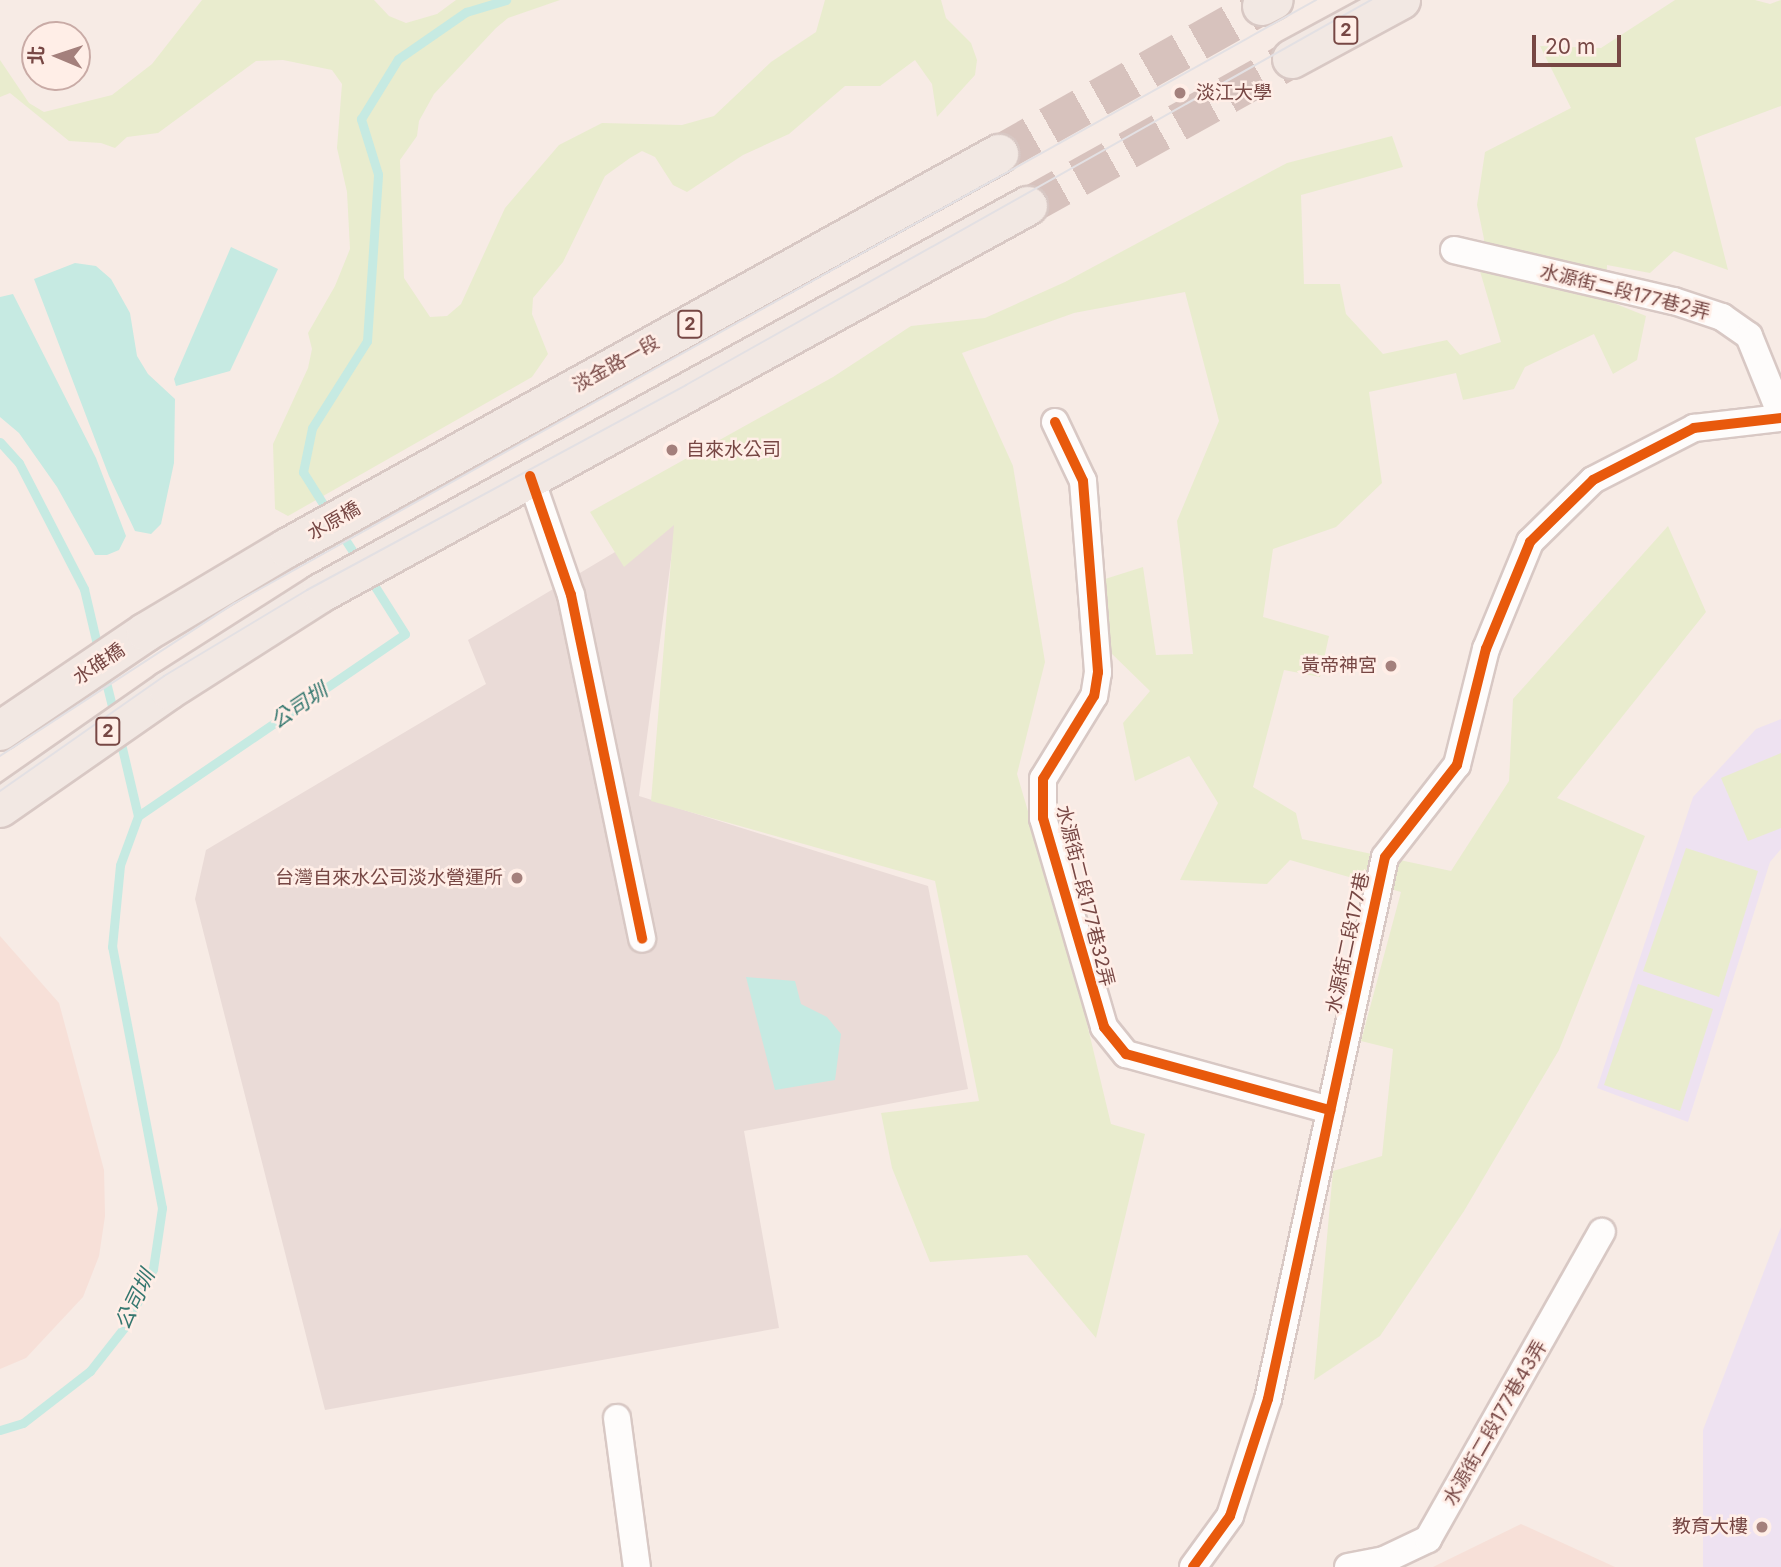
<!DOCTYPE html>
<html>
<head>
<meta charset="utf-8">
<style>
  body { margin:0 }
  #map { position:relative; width:1781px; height:1567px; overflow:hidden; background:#f7ebe5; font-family:Inter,"Noto Sans TC",sans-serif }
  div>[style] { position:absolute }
  .residential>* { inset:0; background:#f7e0d8 }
  .industrial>* { inset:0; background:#eadbd7 }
  .education>* { inset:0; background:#eee2f1 }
  .green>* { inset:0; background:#e9ecce }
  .water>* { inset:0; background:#c6eae2 }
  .stream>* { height:9px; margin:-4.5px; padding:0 4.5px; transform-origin:4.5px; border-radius:4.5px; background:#c6eae2 }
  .primary-tunnel>* { height:38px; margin-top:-19px; transform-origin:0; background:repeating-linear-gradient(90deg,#d7c2bd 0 38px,transparent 0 57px) }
  .roads { filter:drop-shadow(2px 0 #d8c8c4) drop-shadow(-2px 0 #d8c8c4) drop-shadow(0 2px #d8c8c4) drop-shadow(0 -2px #d8c8c4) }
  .minor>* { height:26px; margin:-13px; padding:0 13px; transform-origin:13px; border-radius:13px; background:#fefcfb }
  .primary>* { height:38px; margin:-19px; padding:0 19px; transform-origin:19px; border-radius:19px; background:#f2e8e3 }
  .tram>* { height:2px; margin:-1px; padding:0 1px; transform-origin:1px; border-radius:1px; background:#e3e0e3 }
  .cycleway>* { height:10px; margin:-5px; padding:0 5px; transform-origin:5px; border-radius:5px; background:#e8590c }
  .dots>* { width:19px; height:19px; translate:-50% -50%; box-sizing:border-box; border:4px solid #ffeee7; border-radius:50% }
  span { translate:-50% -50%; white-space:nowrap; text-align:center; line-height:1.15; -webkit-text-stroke:5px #ffeee7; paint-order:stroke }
  .shield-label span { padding:2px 5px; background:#ffeee7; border:2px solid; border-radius:5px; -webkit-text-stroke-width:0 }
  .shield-label { font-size:18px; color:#774744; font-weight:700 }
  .poi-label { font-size:19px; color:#774744 }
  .left { translate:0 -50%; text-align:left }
  .right { translate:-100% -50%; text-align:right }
  .street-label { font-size:19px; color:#774744 }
  .water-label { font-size:21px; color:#34776f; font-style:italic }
  .north { position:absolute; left:21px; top:21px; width:70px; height:70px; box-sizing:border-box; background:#ffeee7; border:2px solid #c9aba6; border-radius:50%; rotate:272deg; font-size:19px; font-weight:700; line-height:28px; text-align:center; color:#774744 }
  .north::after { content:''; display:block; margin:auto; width:24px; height:32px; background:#a4807c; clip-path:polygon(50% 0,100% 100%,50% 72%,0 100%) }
  .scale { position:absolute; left:1532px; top:35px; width:89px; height:32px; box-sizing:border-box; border:4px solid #774744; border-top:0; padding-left:9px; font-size:21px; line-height:24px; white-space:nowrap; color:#774744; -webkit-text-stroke:5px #ffeee7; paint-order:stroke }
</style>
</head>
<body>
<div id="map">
  <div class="residential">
    <i style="clip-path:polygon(0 936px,59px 1003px,104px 1170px,105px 1216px,99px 1256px,83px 1297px,26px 1358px,0 1369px)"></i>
    <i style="clip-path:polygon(1521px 1524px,1615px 1567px,1433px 1567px)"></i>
  </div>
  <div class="industrial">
    <i style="clip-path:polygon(677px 515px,639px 796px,928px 886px,968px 1089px,744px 1131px,779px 1328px,325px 1410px,195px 899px,206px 850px,486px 684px,468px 640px)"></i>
  </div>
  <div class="education">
    <i style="clip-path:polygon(1781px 719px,1781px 849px,1770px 862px,1688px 1122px,1597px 1088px,1693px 797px,1756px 729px)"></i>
    <i style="clip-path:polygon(1781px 1227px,1781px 1567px,1703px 1567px,1703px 1430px)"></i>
  </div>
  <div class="green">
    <i style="clip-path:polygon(202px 0,374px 0,389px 16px,406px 23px,437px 14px,456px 0,560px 0,508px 18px,496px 28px,434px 94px,419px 121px,417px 136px,400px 160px,404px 278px,430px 317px,447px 316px,461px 304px,505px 208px,559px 145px,602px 123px,682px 125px,714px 116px,771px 62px,816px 32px,825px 0,941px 0,946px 18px,971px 43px,977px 60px,975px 75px,937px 117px,932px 84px,915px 60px,880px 86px,845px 86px,789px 134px,743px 155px,687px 192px,673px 185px,655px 157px,642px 151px,630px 158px,605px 176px,563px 262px,533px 298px,532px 314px,548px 354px,532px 377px,288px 516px,275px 509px,273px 444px,308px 368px,312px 349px,308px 333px,335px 286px,350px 249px,347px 192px,337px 148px,342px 84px,332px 70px,283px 60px,256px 61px,158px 133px,127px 137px,115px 148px,101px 143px,69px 141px,10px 93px,0 97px,0 60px,29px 103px,44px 112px,112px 95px,152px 64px)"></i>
    <i style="clip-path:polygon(1675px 0,1755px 0,1770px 4px,1781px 0,1781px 106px,1695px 138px,1728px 270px,1674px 251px,1650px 273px,1607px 265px,1606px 300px,1646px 316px,1637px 360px,1613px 374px,1594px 334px,1525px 367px,1514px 389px,1463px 400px,1456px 373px,1369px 392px,1382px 483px,1336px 527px,1273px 549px,1263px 617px,1329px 636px,1320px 677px,1284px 670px,1253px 787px,1296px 813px,1302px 839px,1451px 871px,1509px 781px,1513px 699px,1668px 526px,1706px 612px,1557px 798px,1645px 836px,1559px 1050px,1464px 1211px,1380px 1336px,1314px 1380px,1333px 1171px,1382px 1156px,1393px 1049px,1361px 1041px,1401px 892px,1290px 860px,1267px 884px,1180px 880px,1218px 803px,1189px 756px,1135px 781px,1123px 723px,1150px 691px,1110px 652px,1105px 579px,1143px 567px,1156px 655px,1193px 654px,1177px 521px,1219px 421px,1185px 292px,1074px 313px,962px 353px,1013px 466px,1045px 662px,1017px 774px,1071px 957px,1111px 1124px,1145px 1134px,1096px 1338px,1027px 1255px,930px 1262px,892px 1168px,881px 1113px,979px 1101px,935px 881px,651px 801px,674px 525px,624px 567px,590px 512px,833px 377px,911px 326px,985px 318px,1065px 282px,1287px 163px,1392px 136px,1403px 167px,1301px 195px,1304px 284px,1340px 284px,1346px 314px,1383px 354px,1447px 340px,1460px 355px,1501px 342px,1479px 268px,1484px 239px,1477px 205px,1485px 152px,1571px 108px,1540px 46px,1601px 48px)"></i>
    <i style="clip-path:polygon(1781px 753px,1781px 828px,1748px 841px,1721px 778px)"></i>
    <i style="clip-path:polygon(1686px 848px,1758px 871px,1719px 997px,1643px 971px)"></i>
    <i style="clip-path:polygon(1638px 984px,1713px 1009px,1680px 1111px,1604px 1085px)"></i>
  </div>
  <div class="water">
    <i style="clip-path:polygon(231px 247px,278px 269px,230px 371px,176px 386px,174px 379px)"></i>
    <i style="clip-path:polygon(75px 263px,96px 266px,111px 279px,130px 313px,137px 356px,148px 374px,175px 399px,174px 463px,161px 524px,151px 534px,135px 531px,109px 476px,34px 279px)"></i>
    <i style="clip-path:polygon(13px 294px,96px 458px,126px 536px,119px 550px,107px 555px,95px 555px,57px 487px,19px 433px,0 417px,0 297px)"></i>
    <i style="clip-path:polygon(746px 977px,795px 981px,801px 1004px,827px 1017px,841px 1034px,835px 1080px,775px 1090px)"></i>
  </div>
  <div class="stream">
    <i style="left:0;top:442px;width:28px;rotate:48deg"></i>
    <i style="left:19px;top:463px;width:142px;rotate:62.7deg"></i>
    <i style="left:84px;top:589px;width:66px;rotate:76.8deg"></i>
    <i style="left:330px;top:515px;width:51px;rotate:-122.1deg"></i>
    <i style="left:303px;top:472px;width:45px;rotate:-78.4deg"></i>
    <i style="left:312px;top:428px;width:103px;rotate:-57.7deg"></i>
    <i style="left:367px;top:341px;width:167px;rotate:-86.2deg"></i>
    <i style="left:378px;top:174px;width:58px;rotate:-107.2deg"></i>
    <i style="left:361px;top:119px;width:70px;rotate:-58.3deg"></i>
    <i style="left:398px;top:59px;width:83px;rotate:-34.7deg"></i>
    <i style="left:466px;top:12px;width:42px;rotate:-16.7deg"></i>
    <i style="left:339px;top:530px;width:38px;rotate:57deg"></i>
    <i style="left:104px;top:674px;width:45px;rotate:76deg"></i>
    <i style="left:119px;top:735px;width:83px;rotate:76.8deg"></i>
    <i style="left:0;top:1430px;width:24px;rotate:-17deg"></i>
    <i style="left:23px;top:1423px;width:85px;rotate:-37.8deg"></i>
    <i style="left:90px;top:1371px;width:60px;rotate:-51.8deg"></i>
    <i style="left:127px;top:1324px;width:61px;rotate:-64.7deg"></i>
    <i style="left:153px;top:1269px;width:62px;rotate:-81.6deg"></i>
    <i style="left:162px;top:1208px;width:266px;rotate:-100.8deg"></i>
    <i style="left:112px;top:947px;width:82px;rotate:-84.4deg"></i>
    <i style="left:120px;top:865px;width:52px;rotate:-69.8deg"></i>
    <i style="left:138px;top:816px;width:323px;rotate:-34.3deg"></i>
    <i style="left:405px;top:634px;width:67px;rotate:-122.3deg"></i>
  </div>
  <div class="primary-tunnel">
    <i style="left:999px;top:154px;width:302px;rotate:-29.4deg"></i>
    <i style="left:1028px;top:206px;width:302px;rotate:-29.1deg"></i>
  </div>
  <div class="roads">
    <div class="minor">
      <i style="left:1454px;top:250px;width:226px;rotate:13.1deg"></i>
      <i style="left:1674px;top:301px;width:51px;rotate:18.4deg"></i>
      <i style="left:1722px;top:317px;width:33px;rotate:35deg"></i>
      <i style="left:1749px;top:336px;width:85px;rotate:67.9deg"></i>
      <i style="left:1055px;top:422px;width:65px;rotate:64.6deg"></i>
      <i style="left:1083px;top:481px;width:192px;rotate:85.5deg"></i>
      <i style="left:1098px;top:672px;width:24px;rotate:99deg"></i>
      <i style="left:1094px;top:696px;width:97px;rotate:121.6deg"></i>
      <i style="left:1043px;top:779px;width:39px;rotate:90deg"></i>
      <i style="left:1043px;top:818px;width:218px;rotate:73.7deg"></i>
      <i style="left:1104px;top:1027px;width:35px;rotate:51deg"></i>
      <i style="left:1126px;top:1054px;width:212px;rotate:15.4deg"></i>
      <i style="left:530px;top:476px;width:126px;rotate:71deg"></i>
      <i style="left:571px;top:595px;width:351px;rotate:78.3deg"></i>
      <i style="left:617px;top:1418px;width:150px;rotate:82.4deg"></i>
      <i style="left:1193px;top:1567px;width:63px;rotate:-54deg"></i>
      <i style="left:1230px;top:1516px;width:123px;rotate:-72deg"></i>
      <i style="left:1268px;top:1399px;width:554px;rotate:-77.82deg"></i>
      <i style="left:1385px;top:857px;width:117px;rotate:-52deg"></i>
      <i style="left:1457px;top:765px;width:120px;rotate:-76deg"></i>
      <i style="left:1486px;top:649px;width:116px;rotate:-67.6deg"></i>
      <i style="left:1530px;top:542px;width:88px;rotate:-44.5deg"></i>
      <i style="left:1593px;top:480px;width:114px;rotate:-27.2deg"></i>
      <i style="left:1694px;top:428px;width:88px;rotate:-6.6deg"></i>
      <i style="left:1348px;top:1567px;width:37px;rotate:-11deg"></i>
      <i style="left:1384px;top:1560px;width:49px;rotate:-25.5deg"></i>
      <i style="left:1428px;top:1539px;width:353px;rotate:-60.5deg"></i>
    </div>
    <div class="primary">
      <i style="left:1262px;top:6px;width:13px;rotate:-27deg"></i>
      <i style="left:1292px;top:59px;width:124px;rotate:-28.4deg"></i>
      <i style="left:0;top:731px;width:176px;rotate:-34.1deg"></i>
      <i style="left:146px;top:632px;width:164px;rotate:-30.8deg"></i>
      <i style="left:287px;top:548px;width:814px;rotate:-28.96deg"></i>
      <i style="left:0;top:808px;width:206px;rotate:-34.9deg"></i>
      <i style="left:169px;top:690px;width:180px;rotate:-32.5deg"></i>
      <i style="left:321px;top:593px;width:806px;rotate:-28.7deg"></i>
    </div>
  </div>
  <div class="tram">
    <i style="left:0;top:756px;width:280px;rotate:-33.1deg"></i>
    <i style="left:235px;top:603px;width:1238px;rotate:-29.15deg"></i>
    <i style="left:0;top:791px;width:200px;rotate:-35deg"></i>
    <i style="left:164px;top:676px;width:167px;rotate:-31deg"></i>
    <i style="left:307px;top:590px;width:431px;rotate:-28.4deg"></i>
    <i style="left:686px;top:385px;width:786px;rotate:-29.34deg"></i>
  </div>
  <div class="cycleway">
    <i style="left:1055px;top:422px;width:65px;rotate:64.6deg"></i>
    <i style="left:1083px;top:481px;width:192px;rotate:85.5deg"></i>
    <i style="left:1098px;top:672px;width:24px;rotate:99deg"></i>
    <i style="left:1094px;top:696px;width:97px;rotate:121.6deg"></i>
    <i style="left:1043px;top:779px;width:39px;rotate:90deg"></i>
    <i style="left:1043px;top:818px;width:218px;rotate:73.7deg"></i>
    <i style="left:1104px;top:1027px;width:35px;rotate:51deg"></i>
    <i style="left:1126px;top:1054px;width:212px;rotate:15.4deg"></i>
    <i style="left:530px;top:476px;width:126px;rotate:71deg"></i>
    <i style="left:571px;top:595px;width:351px;rotate:78.3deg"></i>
    <i style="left:1193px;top:1567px;width:63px;rotate:-54deg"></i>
    <i style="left:1230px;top:1516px;width:123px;rotate:-72deg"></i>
    <i style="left:1268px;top:1399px;width:554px;rotate:-77.82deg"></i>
    <i style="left:1385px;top:857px;width:117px;rotate:-52deg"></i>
    <i style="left:1457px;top:765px;width:120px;rotate:-76deg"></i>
    <i style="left:1486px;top:649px;width:116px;rotate:-67.6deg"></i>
    <i style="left:1530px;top:542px;width:88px;rotate:-44.5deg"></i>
    <i style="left:1593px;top:480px;width:114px;rotate:-27.2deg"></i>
    <i style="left:1694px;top:428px;width:88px;rotate:-6.6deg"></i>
  </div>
  <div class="dots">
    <i style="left:1180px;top:93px;background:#a4807c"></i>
    <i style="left:672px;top:450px;background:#a4807c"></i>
    <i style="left:1391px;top:666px;background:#a4807c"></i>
    <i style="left:517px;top:878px;background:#a4807c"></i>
    <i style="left:1762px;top:1527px;background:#a4807c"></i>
  </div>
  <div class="shield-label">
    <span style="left:1346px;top:30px">2</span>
    <span style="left:690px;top:324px">2</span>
    <span style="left:108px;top:731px">2</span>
  </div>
  <div class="poi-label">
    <span class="left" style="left:1196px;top:93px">淡江大學</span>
    <span class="left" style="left:686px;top:450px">自來水公司</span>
    <span class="right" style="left:1377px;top:666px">黃帝神宮</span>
    <span class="right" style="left:503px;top:878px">台灣自來水公司淡水營運所</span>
    <span class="right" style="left:1748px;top:1527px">教育大樓</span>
  </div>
  <div class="street-label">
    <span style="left:1625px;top:292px;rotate:14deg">水源街二段177巷2弄</span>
    <span style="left:616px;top:364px;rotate:-29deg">淡金路一段</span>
    <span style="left:334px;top:521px;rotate:-30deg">水原橋</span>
    <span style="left:99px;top:664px;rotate:-34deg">水碓橋</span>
    <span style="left:1085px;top:896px;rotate:76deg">水源街二段177巷32弄</span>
    <span style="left:1348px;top:943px;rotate:-78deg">水源街二段177巷</span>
    <span style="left:1495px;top:1423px;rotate:-60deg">水源街二段177巷43弄</span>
  </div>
  <div class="water-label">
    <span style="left:299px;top:706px;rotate:-34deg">公司圳</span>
    <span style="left:135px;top:1300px;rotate:-64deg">公司圳</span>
  </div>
  <div class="north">北</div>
  <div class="scale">20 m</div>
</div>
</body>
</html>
